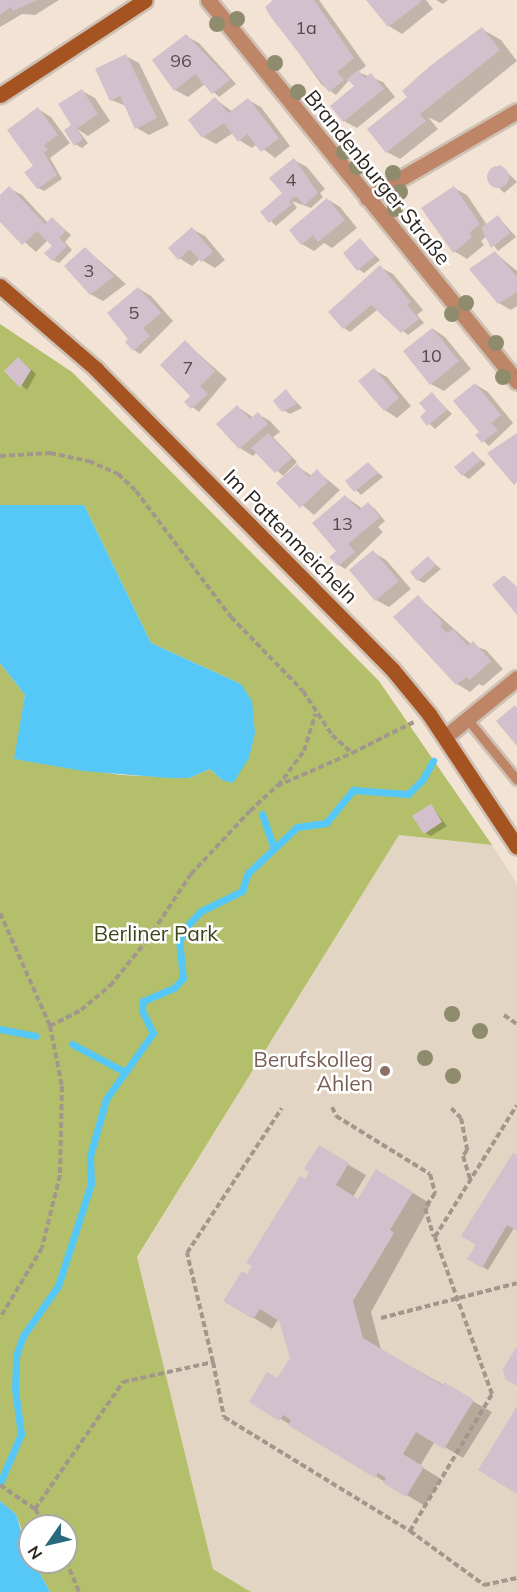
<!DOCTYPE html>
<html>
<head>
<meta charset="utf-8">
<style>
  body { margin:0 }
  #map { position:relative; width:517px; height:1592px; overflow:hidden; background:#f2e3d4; font-family:Mulish,sans-serif }
  div>[style] { position:absolute }
  .education>* { inset:0; background:#e3d5c3 }
  .green>* { inset:0; background:#b3bf6b }
  .water>* { inset:0; background:#55c8f8 }
  .shadow>* { inset:0; background:#0003 }
  .stream>* { height:7px; margin:-3.5px; padding:0 3.5px; transform-origin:3.5px; border-radius:3.5px; background:#55c8f8 }
  .building>* { inset:0; background:#d2c0cc }
  .round { border-radius:50% }
  .path>* { height:4px; margin-top:-2px; transform-origin:0; background:repeating-linear-gradient(90deg,#a3978c 0 6px,transparent 0 9px) }
  .roads { filter:drop-shadow(2px 0 #cec1b4) drop-shadow(-2px 0 #cec1b4) drop-shadow(0 2px #cec1b4) drop-shadow(0 -2px #cec1b4) }
  .lane>* { height:9px; margin:-4.5px; padding:0 4.5px; transform-origin:4.5px; border-radius:4.5px; background:#be8567 }
  .street>* { height:15px; margin:-7.5px; padding:0 7.5px; transform-origin:7.5px; border-radius:7.5px; background:#be8567 }
  .secondary>* { height:15px; margin:-7.5px; padding:0 7.5px; transform-origin:7.5px; border-radius:7.5px; background:#a55321 }
  .trees>* { width:16px; height:16px; margin:-8px; border-radius:50%; background:#8f8c6e }
  .dots>* { width:16px; height:16px; translate:-50% -50%; box-sizing:border-box; border:3px solid #fff; border-radius:50% }
  span { translate:-50% -50%; white-space:nowrap; text-align:center; line-height:1.15; -webkit-text-stroke:5px #fff; paint-order:stroke }
  .number-label { font-size:18px; color:#554c4b }
  .number-label span { -webkit-text-stroke-width:0 }
  .street-label { font-size:21px; color:#2b2520 }
  .park-label { font-size:21px; color:#3e441b }
  .education-label { font-size:21px; color:#785e54 }
  .right { translate:-100% -50%; text-align:right }
  .north { position:absolute; left:18px; top:1514px; width:60px; height:60px; box-sizing:border-box; background:#fff; border:2px solid #aaa8a6; border-radius:50%; rotate:236deg; font-size:16px; font-weight:700; line-height:24px; text-align:center; color:#2b2520 }
  .north::after { content:''; display:block; margin:auto; width:21px; height:27px; background:#276b7c; clip-path:polygon(50% 0,100% 100%,50% 72%,0 100%) }
</style>
</head>
<body>
<div id="map">
  <div class="education">
    <i style="clip-path:polygon(399px 835px,492px 845px,517px 884px,517px 1592px,251px 1592px,213px 1569px,137px 1258px)"></i>
  </div>
  <div class="green">
    <i style="clip-path:polygon(0 324px,72px 372px,379px 681px,492px 845px,399px 835px,137px 1257px,213px 1569px,251px 1592px,50px 1592px,34px 1562px,66px 1562px,66px 1526px,30px 1526px,30px 1554px,16px 1514px,0 1501px,0 663px,25px 695px,15px 759px,121px 775px,189px 778px,210px 769px,222px 780px,241px 684px,151px 643px,84px 505px,0 505px)"></i>
  </div>
  <div class="water">
    <i style="clip-path:polygon(0 505px,84px 505px,151px 643px,241px 684px,252px 701px,255px 733px,249px 758px,233px 783px,222px 780px,210px 769px,189px 778px,169px 778px,83px 771px,14px 759px,25px 695px,0 663px)"></i>
    <i style="clip-path:polygon(0 1501px,16px 1514px,30px 1562px,34px 1562px,50px 1592px,0 1592px)"></i>
  </div>
  <div class="shadow">
    <i style="clip-path:polygon(0 0,59px 0,35px 15px,22px 14px,0 27px)"></i>
    <i style="clip-path:polygon(276px 0,319px 0,366px 66px,358px 72px,383px 82px,395px 97px,357px 128px,344px 121px,356px 86px,350px 79px,336px 95px,322px 85px,272px 16px)"></i>
    <i style="clip-path:polygon(368px 0,426px 0,433px 9px,402px 34px,389px 26px)"></i>
    <i style="clip-path:polygon(436px 0,448px 0,443px 4px)"></i>
    <i style="clip-path:polygon(482px 29px,501px 40px,517px 61px,440px 123px,428px 117px,438px 129px,400px 159px,387px 152px,413px 103px)"></i>
    <i style="clip-path:polygon(186px 36px,199px 43px,236px 84px,219px 97px,205px 84px,188px 97px,175px 90px)"></i>
    <i style="clip-path:polygon(126px 56px,139px 63px,169px 125px,149px 135px,137px 128px,126px 106px,111px 100px)"></i>
    <i style="clip-path:polygon(82px 91px,95px 98px,110px 121px,88px 136px,77px 129px,88px 143px,82px 148px,75px 144px,74px 125px)"></i>
    <i style="clip-path:polygon(215px 99px,233px 112px,248px 100px,261px 107px,290px 146px,275px 158px,257px 144px,252px 148px,239px 140px,233px 133px,216px 144px,203px 137px)"></i>
    <i style="clip-path:polygon(38px 109px,51px 117px,70px 143px,50px 158px,62px 179px,44px 191px,38px 188px)"></i>
    <i style="clip-path:polygon(294px 160px,307px 167px,325px 189px,320px 193px,323px 197px,311px 208px,292px 201px,297px 208px,276px 226px,262px 212px,282px 195px)"></i>
    <i style="clip-path:polygon(500px 165px,517px 182px,504px 193px,487px 175px)"></i>
    <i style="clip-path:polygon(9px 188px,22px 195px,48px 223px,53px 219px,71px 235px,65px 242px,72px 250px,59px 263px,53px 260px,54px 246px,48px 240px,36px 252px,0 220px,0 197px)"></i>
    <i style="clip-path:polygon(454px 188px,467px 195px,487px 225px,498px 217px,516px 237px,498px 251px,487px 236px,481px 241px,484px 245px,467px 259px,454px 251px)"></i>
    <i style="clip-path:polygon(327px 199px,340px 207px,357px 228px,332px 248px,324px 243px,314px 251px,302px 244px)"></i>
    <i style="clip-path:polygon(192px 229px,205px 236px,225px 260px,215px 268px,200px 259px,192px 266px,179px 258px)"></i>
    <i style="clip-path:polygon(360px 240px,380px 260px,364px 273px,358px 269px)"></i>
    <i style="clip-path:polygon(86px 249px,126px 284px,103px 301px,90px 294px)"></i>
    <i style="clip-path:polygon(495px 253px,517px 271px,517px 306px,511px 310px,499px 303px)"></i>
    <i style="clip-path:polygon(380px 267px,393px 274px,423px 310px,417px 315px,424px 323px,408px 335px,377px 310px,350px 332px,344px 328px)"></i>
    <i style="clip-path:polygon(138px 288px,151px 296px,173px 321px,140px 354px,134px 350px,130px 340px)"></i>
    <i style="clip-path:polygon(433px 329px,445px 337px,471px 369px,444px 391px,431px 384px)"></i>
    <i style="clip-path:polygon(185px 342px,227px 379px,199px 412px,186px 402px,193px 395px)"></i>
    <i style="clip-path:polygon(19px 359px,36px 374px,27px 390px,6px 371px)"></i>
    <i style="clip-path:polygon(374px 370px,387px 377px,411px 406px,397px 418px,385px 410px)"></i>
    <i style="clip-path:polygon(475px 384px,488px 392px,513px 423px,489px 446px,478px 436px,481px 433px)"></i>
    <i style="clip-path:polygon(286px 391px,302px 408px,290px 414px,283px 410px)"></i>
    <i style="clip-path:polygon(432px 394px,452px 414px,435px 429px,422px 417px,428px 412px)"></i>
    <i style="clip-path:polygon(238px 407px,254px 418px,258px 414px,270px 421px,280px 432px,273px 437px,297px 462px,283px 476px,257px 452px,253px 456px,240px 448px,218px 424px)"></i>
    <i style="clip-path:polygon(473px 453px,486px 464px,469px 479px,463px 475px)"></i>
    <i style="clip-path:polygon(368px 463px,383px 477px,361px 495px,347px 481px)"></i>
    <i style="clip-path:polygon(297px 466px,312px 476px,317px 471px,340px 490px,314px 515px,278px 484px)"></i>
    <i style="clip-path:polygon(346px 497px,363px 509px,368px 504px,374px 508px,385px 521px,378px 527px,383px 532px,345px 569px,339px 565px,339px 552px)"></i>
    <i style="clip-path:polygon(373px 552px,386px 560px,411px 589px,389px 607px,376px 600px)"></i>
    <i style="clip-path:polygon(428px 558px,441px 569px,424px 583px,418px 580px)"></i>
    <i style="clip-path:polygon(418px 597px,472px 645px,486px 650px,503px 669px,483px 686px,479px 684px,470px 692px,457px 684px,428px 649px)"></i>
    <i style="clip-path:polygon(431px 806px,447px 826px,431px 836px,425px 833px)"></i>
    <i style="clip-path:polygon(517px 1157px,517px 1230px,514px 1228px,488px 1270px,469px 1259px)"></i>
    <i style="clip-path:polygon(337px 1158px,366px 1175px,353px 1197px,359px 1200px,395px 1182px,431px 1204px,371px 1312px,381px 1350px,492px 1412px,463px 1458px,435px 1441px,420px 1466px,441px 1479px,425px 1506px,251px 1401px,278px 1380px,291px 1358px,280px 1317px,272px 1329px,225px 1300px,248px 1276px,305px 1181px)"></i>
  </div>
  <div class="stream">
    <i style="left:262px;top:814px;width:37px;rotate:71deg"></i>
    <i style="left:0;top:1029px;width:36px;rotate:11deg"></i>
    <i style="left:72px;top:1044px;width:58px;rotate:27.9deg"></i>
    <i style="left:0;top:1483px;width:53px;rotate:-66.8deg"></i>
    <i style="left:21px;top:1434px;width:45px;rotate:-97.6deg"></i>
    <i style="left:15px;top:1389px;width:33px;rotate:-88deg"></i>
    <i style="left:16px;top:1356px;width:21px;rotate:-71deg"></i>
    <i style="left:23px;top:1336px;width:61px;rotate:-55deg"></i>
    <i style="left:58px;top:1286px;width:107px;rotate:-72.1deg"></i>
    <i style="left:91px;top:1184px;width:28px;rotate:-92deg"></i>
    <i style="left:90px;top:1156px;width:59px;rotate:-74.3deg"></i>
    <i style="left:106px;top:1099px;width:81px;rotate:-54.5deg"></i>
    <i style="left:153px;top:1033px;width:25px;rotate:-116deg"></i>
    <i style="left:142px;top:1010px;width:9px;rotate:-84deg"></i>
    <i style="left:143px;top:1001px;width:34px;rotate:-23deg"></i>
    <i style="left:174px;top:988px;width:13px;rotate:-48deg"></i>
    <i style="left:183px;top:978px;width:36px;rotate:-96deg"></i>
    <i style="left:179px;top:942px;width:17px;rotate:-65deg"></i>
    <i style="left:186px;top:927px;width:22px;rotate:-47deg"></i>
    <i style="left:201px;top:911px;width:46px;rotate:-26deg"></i>
    <i style="left:242px;top:891px;width:19px;rotate:-72deg"></i>
    <i style="left:248px;top:873px;width:67px;rotate:-43.2deg"></i>
    <i style="left:297px;top:827px;width:29px;rotate:-8deg"></i>
    <i style="left:326px;top:823px;width:43px;rotate:-50.7deg"></i>
    <i style="left:353px;top:790px;width:55px;rotate:4.2deg"></i>
    <i style="left:408px;top:794px;width:21px;rotate:-45deg"></i>
    <i style="left:423px;top:779px;width:21px;rotate:-61deg"></i>
  </div>
  <div class="building">
    <i style="clip-path:polygon(0 0,37px 0,13px 11px,11px 7px,0 15px)"></i>
    <i style="clip-path:polygon(273px 0,314px 0,354px 58px,337px 72px,344px 80px,329px 92px,270px 16px,265px 7px)"></i>
    <i style="clip-path:polygon(366px 0,420px 0,421px 2px,388px 27px)"></i>
    <i style="clip-path:polygon(482px 27px,500px 50px,420px 114px,426px 121px,386px 153px,367px 129px,407px 97px,402px 91px,430px 66px)"></i>
    <i style="clip-path:polygon(186px 34px,230px 80px,212px 94px,195px 74px,174px 91px,152px 60px)"></i>
    <i style="clip-path:polygon(126px 54px,157px 118px,135px 129px,120px 96px,110px 101px,95px 69px)"></i>
    <i style="clip-path:polygon(358px 70px,365px 78px,371px 73px,384px 89px,343px 122px,330px 106px,354px 86px,347px 79px)"></i>
    <i style="clip-path:polygon(82px 89px,98px 114px,76px 129px,83px 139px,74px 146px,64px 130px,71px 125px,58px 104px)"></i>
    <i style="clip-path:polygon(215px 97px,228px 113px,248px 98px,279px 138px,261px 152px,247px 134px,238px 142px,224px 123px,202px 138px,188px 120px)"></i>
    <i style="clip-path:polygon(38px 107px,58px 135px,44px 145px,48px 150px,44px 153px,57px 175px,37px 189px,24px 172px,33px 166px,7px 130px)"></i>
    <i style="clip-path:polygon(294px 158px,318px 193px,304px 205px,296px 196px,289px 201px,292px 204px,269px 223px,260px 212px,282px 193px,269px 178px)"></i>
    <i class="round" style="left:487px;top:166px;width:22px;height:22px"></i>
    <i style="clip-path:polygon(9px 186px,45px 224px,52px 217px,66px 231px,59px 238px,67px 246px,52px 261px,44px 253px,52px 246px,37px 231px,22px 245px,0 222px,0 195px)"></i>
    <i style="clip-path:polygon(454px 186px,480px 224px,469px 233px,472px 237px,453px 253px,421px 208px)"></i>
    <i style="clip-path:polygon(327px 198px,345px 220px,318px 242px,313px 235px,301px 245px,289px 230px)"></i>
    <i style="clip-path:polygon(498px 215px,510px 233px,491px 248px,481px 228px)"></i>
    <i style="clip-path:polygon(192px 227px,213px 252px,201px 262px,190px 249px,178px 260px,168px 248px)"></i>
    <i style="clip-path:polygon(360px 238px,375px 256px,357px 271px,343px 253px)"></i>
    <i style="clip-path:polygon(85px 247px,114px 276px,90px 295px,64px 266px)"></i>
    <i style="clip-path:polygon(495px 251px,517px 277px,517px 292px,498px 304px,469px 269px)"></i>
    <i style="clip-path:polygon(380px 265px,411px 302px,407px 305px,419px 319px,401px 333px,371px 305px,343px 329px,328px 312px)"></i>
    <i style="clip-path:polygon(138px 287px,161px 313px,143px 328px,150px 336px,133px 351px,125px 342px,128px 339px,107px 313px)"></i>
    <i style="clip-path:polygon(432px 328px,459px 361px,430px 385px,403px 351px)"></i>
    <i style="clip-path:polygon(185px 340px,215px 371px,200px 386px,208px 394px,191px 409px,184px 402px,190px 396px,160px 365px)"></i>
    <i style="clip-path:polygon(18px 357px,31px 370px,20px 388px,4px 371px)"></i>
    <i style="clip-path:polygon(374px 368px,399px 398px,384px 411px,358px 381px)"></i>
    <i style="clip-path:polygon(475px 383px,501px 415px,491px 423px,498px 430px,482px 443px,475px 435px,479px 432px,453px 401px)"></i>
    <i style="clip-path:polygon(286px 389px,297px 404px,282px 412px,273px 401px)"></i>
    <i style="clip-path:polygon(432px 392px,447px 410px,427px 426px,420px 417px,426px 411px,419px 403px)"></i>
    <i style="clip-path:polygon(237px 405px,250px 419px,258px 412px,268px 424px,239px 449px,216px 424px)"></i>
    <i style="clip-path:polygon(268px 433px,292px 458px,275px 473px,251px 448px)"></i>
    <i style="clip-path:polygon(517px 433px,517px 482px,514px 485px,487px 453px)"></i>
    <i style="clip-path:polygon(473px 451px,481px 460px,462px 476px,454px 467px)"></i>
    <i style="clip-path:polygon(368px 462px,378px 473px,354px 492px,345px 481px)"></i>
    <i style="clip-path:polygon(297px 464px,309px 477px,317px 469px,328px 482px,300px 508px,276px 483px)"></i>
    <i style="clip-path:polygon(345px 495px,359px 510px,368px 502px,380px 517px,348px 544px,355px 552px,338px 566px,329px 557px,336px 551px,312px 523px)"></i>
    <i style="clip-path:polygon(373px 550px,399px 581px,375px 601px,349px 570px)"></i>
    <i style="clip-path:polygon(428px 556px,436px 565px,417px 581px,410px 572px)"></i>
    <i style="clip-path:polygon(504px 575px,517px 587px,517px 615px,492px 585px)"></i>
    <i style="clip-path:polygon(418px 595px,443px 623px,440px 626px,447px 633px,453px 629px,468px 646px,473px 641px,491px 661px,470px 680px,466px 677px,456px 685px,393px 617px)"></i>
    <i style="clip-path:polygon(515px 705px,517px 708px,517px 746px,496px 721px)"></i>
    <i style="clip-path:polygon(431px 804px,442px 822px,424px 834px,412px 816px)"></i>
    <i style="clip-path:polygon(319px 1145px,349px 1163px,336px 1185px,358px 1199px,376px 1169px,413px 1192px,390px 1230px,394px 1233px,353px 1301px,363px 1338px,442px 1385px,444px 1382px,474px 1400px,444px 1449px,416px 1432px,403px 1454px,424px 1467px,406px 1497px,383px 1483px,386px 1478px,378px 1473px,375px 1478px,288px 1425px,291px 1420px,283px 1415px,279px 1421px,249px 1402px,267px 1372px,277px 1378px,290px 1358px,279px 1321px,260px 1309px,253px 1319px,223px 1301px,242px 1271px,247px 1274px,252px 1266px,246px 1263px,300px 1176px,305px 1179px,309px 1172px,304px 1169px)"></i>
    <i style="clip-path:polygon(513px 1153px,517px 1155px,517px 1231px,507px 1225px,482px 1268px,467px 1259px,476px 1245px,461px 1236px)"></i>
    <i style="clip-path:polygon(517px 1346px,517px 1386px,505px 1379px,503px 1369px)"></i>
    <i style="clip-path:polygon(517px 1406px,517px 1494px,478px 1470px)"></i>
  </div>
  <div class="path">
    <i style="left:0;top:456px;width:50px;rotate:-3.4deg"></i>
    <i style="left:50px;top:453px;width:40px;rotate:12deg"></i>
    <i style="left:89px;top:461px;width:32px;rotate:24deg"></i>
    <i style="left:118px;top:474px;width:25px;rotate:43deg"></i>
    <i style="left:136px;top:491px;width:158px;rotate:53deg"></i>
    <i style="left:231px;top:617px;width:103px;rotate:45.8deg"></i>
    <i style="left:303px;top:691px;width:53px;rotate:56.6deg"></i>
    <i style="left:332px;top:735px;width:27px;rotate:42deg"></i>
    <i style="left:352px;top:753px;width:69px;rotate:-26.6deg"></i>
    <i style="left:278px;top:786px;width:44px;rotate:-53.4deg"></i>
    <i style="left:304px;top:751px;width:39px;rotate:-73deg"></i>
    <i style="left:0;top:913px;width:124px;rotate:66.1deg"></i>
    <i style="left:50px;top:1026px;width:61px;rotate:78.7deg"></i>
    <i style="left:62px;top:1086px;width:89px;rotate:91.3deg"></i>
    <i style="left:60px;top:1175px;width:75px;rotate:103.9deg"></i>
    <i style="left:42px;top:1248px;width:82px;rotate:121deg"></i>
    <i style="left:504px;top:1015px;width:16px;rotate:35deg"></i>
    <i style="left:50px;top:1026px;width:35px;rotate:-27deg"></i>
    <i style="left:81px;top:1010px;width:38px;rotate:-40deg"></i>
    <i style="left:110px;top:986px;width:60px;rotate:-51deg"></i>
    <i style="left:148px;top:939px;width:78px;rotate:-56.5deg"></i>
    <i style="left:191px;top:874px;width:86px;rotate:-46.9deg"></i>
    <i style="left:250px;top:811px;width:37px;rotate:-43deg"></i>
    <i style="left:277px;top:786px;width:82px;rotate:-23.7deg"></i>
    <i style="left:332px;top:1107px;width:10px;rotate:66deg"></i>
    <i style="left:336px;top:1116px;width:110px;rotate:31.7deg"></i>
    <i style="left:430px;top:1174px;width:20px;rotate:75deg"></i>
    <i style="left:435px;top:1193px;width:18px;rotate:124deg"></i>
    <i style="left:425px;top:1208px;width:30px;rotate:73deg"></i>
    <i style="left:451px;top:1108px;width:14px;rotate:45deg"></i>
    <i style="left:461px;top:1118px;width:33px;rotate:79deg"></i>
    <i style="left:467px;top:1150px;width:7px;rotate:124deg"></i>
    <i style="left:463px;top:1156px;width:24px;rotate:73deg"></i>
    <i style="left:381px;top:1318px;width:140px;rotate:-14.4deg"></i>
    <i style="left:213px;top:1362px;width:56px;rotate:78.7deg"></i>
    <i style="left:224px;top:1417px;width:218px;rotate:31.5deg"></i>
    <i style="left:410px;top:1531px;width:92px;rotate:36.1deg"></i>
    <i style="left:484px;top:1585px;width:34px;rotate:-12deg"></i>
    <i style="left:0;top:1485px;width:42px;rotate:34.4deg"></i>
    <i style="left:35px;top:1509px;width:20px;rotate:57deg"></i>
    <i style="left:35px;top:1509px;width:155px;rotate:-55.3deg"></i>
    <i style="left:123px;top:1382px;width:92px;rotate:-12.5deg"></i>
    <i style="left:213px;top:1362px;width:112px;rotate:-103.4deg"></i>
    <i style="left:187px;top:1253px;width:173px;rotate:-56.8deg"></i>
    <i style="left:410px;top:1531px;width:160px;rotate:-59.1deg"></i>
    <i style="left:492px;top:1394px;width:167px;rotate:-110deg"></i>
    <i style="left:435px;top:1237px;width:155px;rotate:-58.2deg"></i>
    <i style="left:66px;top:1561px;width:34px;rotate:67deg"></i>
  </div>
  <div class="roads">
    <div class="lane">
      <i style="left:468px;top:720px;width:77px;rotate:50.8deg"></i>
    </div>
    <div class="street">
      <i style="left:208px;top:0;width:491px;rotate:51deg"></i>
      <i style="left:367px;top:198px;width:173px;rotate:-30.1deg"></i>
      <i style="left:445px;top:737px;width:93px;rotate:-39.3deg"></i>
    </div>
    <div class="secondary">
      <i style="left:0;top:95px;width:173px;rotate:-33.2deg"></i>
      <i style="left:0;top:286px;width:127px;rotate:40.8deg"></i>
      <i style="left:96px;top:369px;width:421px;rotate:45.4deg"></i>
      <i style="left:392px;top:669px;width:58px;rotate:50.6deg"></i>
      <i style="left:429px;top:714px;width:159px;rotate:56.5deg"></i>
    </div>
  </div>
  <div class="trees">
    <i style="left:237px;top:19px"></i>
    <i style="left:217px;top:24px"></i>
    <i style="left:275px;top:63px"></i>
    <i style="left:298px;top:92px"></i>
    <i style="left:344px;top:152px"></i>
    <i style="left:357px;top:167px"></i>
    <i style="left:393px;top:173px"></i>
    <i style="left:400px;top:192px"></i>
    <i style="left:395px;top:209px"></i>
    <i style="left:466px;top:303px"></i>
    <i style="left:452px;top:314px"></i>
    <i style="left:496px;top:343px"></i>
    <i style="left:503px;top:377px"></i>
    <i style="left:452px;top:1014px"></i>
    <i style="left:480px;top:1031px"></i>
    <i style="left:425px;top:1058px"></i>
    <i style="left:453px;top:1076px"></i>
  </div>
  <div class="dots">
    <i style="left:385px;top:1071px;background:#8d6e63"></i>
  </div>
  <div class="number-label">
    <span style="left:306px;top:28px">1a</span>
    <span style="left:181px;top:61px">96</span>
    <span style="left:291px;top:180px">4</span>
    <span style="left:89px;top:271px">3</span>
    <span style="left:134px;top:313px">5</span>
    <span style="left:431px;top:356px">10</span>
    <span style="left:188px;top:368px">7</span>
    <span style="left:342px;top:524px">13</span>
  </div>
  <div class="street-label">
    <span style="left:378px;top:177px;rotate:51deg">Brandenburger Straße</span>
    <span style="left:291px;top:536px;rotate:45deg">Im Pattenmeicheln</span>
  </div>
  <div class="park-label">
    <span style="left:156px;top:933px">Berliner Park</span>
  </div>
  <div class="education-label">
    <span class="right" style="left:373px;top:1071px">Berufskolleg<br>Ahlen</span>
  </div>
  <div class="north">N</div>
</div>
</body>
</html>
